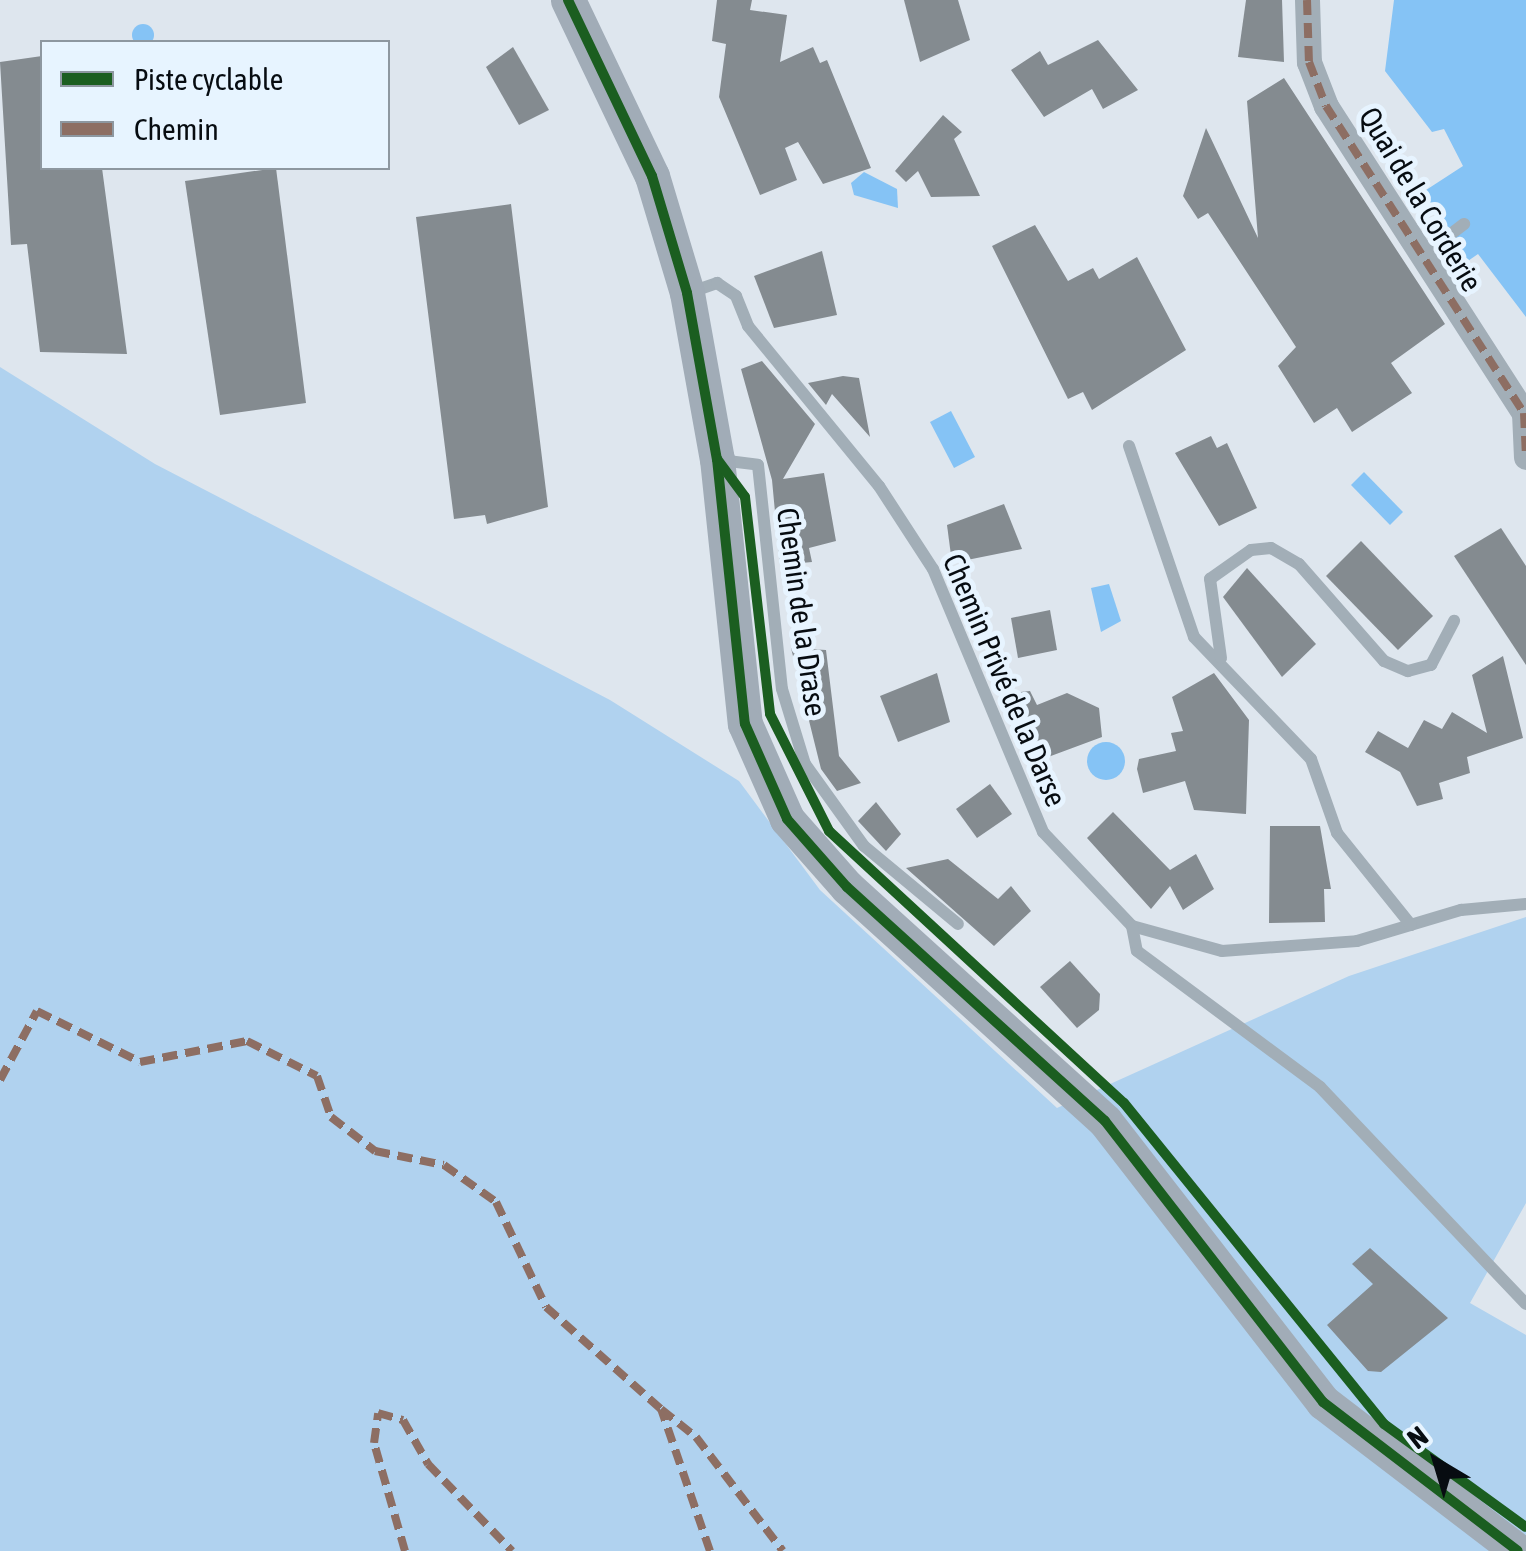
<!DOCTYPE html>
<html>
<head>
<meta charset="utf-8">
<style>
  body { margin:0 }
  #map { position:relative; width:1526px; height:1551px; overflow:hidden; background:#dee6ee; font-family:"Asap Condensed",sans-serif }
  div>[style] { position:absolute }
  .green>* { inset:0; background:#b0d2ef }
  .water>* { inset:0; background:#85c3f5 }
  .round { border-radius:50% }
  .building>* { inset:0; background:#848b90 }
  .lane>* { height:12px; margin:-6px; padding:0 6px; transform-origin:6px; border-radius:6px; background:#a2aeb7 }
  .street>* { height:25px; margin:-12.5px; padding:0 12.5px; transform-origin:12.5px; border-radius:12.5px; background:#a2aeb7 }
  .secondary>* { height:35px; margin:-17.5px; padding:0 17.5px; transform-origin:17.5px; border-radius:17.5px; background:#a1acb7 }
  .quiet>* { height:8px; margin-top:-4px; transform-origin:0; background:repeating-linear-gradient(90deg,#8d6e63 0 15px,transparent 0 23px) }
  .cycleway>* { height:10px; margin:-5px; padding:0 5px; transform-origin:5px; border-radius:5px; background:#1b5e20 }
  span { translate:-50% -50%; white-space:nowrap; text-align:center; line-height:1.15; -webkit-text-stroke:10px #e7f4ff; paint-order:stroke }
  .street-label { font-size:30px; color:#070c11 }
  .legend { position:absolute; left:40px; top:40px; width:350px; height:130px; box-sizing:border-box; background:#e7f4ff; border:2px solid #8d97a0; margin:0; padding:12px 18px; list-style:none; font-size:30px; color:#070c11 }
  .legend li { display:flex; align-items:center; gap:20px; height:50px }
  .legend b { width:50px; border:2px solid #8d97a0 }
  .north { position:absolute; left:1386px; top:1411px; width:100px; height:100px; -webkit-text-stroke:8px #e7f4ff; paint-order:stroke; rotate:322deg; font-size:28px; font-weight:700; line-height:40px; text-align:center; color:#070c11 }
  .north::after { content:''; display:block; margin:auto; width:35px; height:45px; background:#070c11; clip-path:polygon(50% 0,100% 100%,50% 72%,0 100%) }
</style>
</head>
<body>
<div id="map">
  <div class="green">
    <i style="clip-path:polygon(0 367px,155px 464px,610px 700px,739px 781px,820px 890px,1057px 1108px,1349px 976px,1526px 917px,1526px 1203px,1470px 1303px,1526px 1335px,1526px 1551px,0 1551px)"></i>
  </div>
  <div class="water">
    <i style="clip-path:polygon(1394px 0,1526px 0,1526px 317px,1478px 254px,1465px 263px,1423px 192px,1463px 166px,1444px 129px,1432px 132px,1385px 71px)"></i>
    <i class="round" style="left:132px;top:24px;width:22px;height:22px"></i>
    <i style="clip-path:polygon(864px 172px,897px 189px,898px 208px,854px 195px,851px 183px)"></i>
    <i style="clip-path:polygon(951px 411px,975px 457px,954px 468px,930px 422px)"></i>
    <i style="clip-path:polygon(1364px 472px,1403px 512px,1390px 525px,1351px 485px)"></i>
    <i style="clip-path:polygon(1109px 584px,1121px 621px,1101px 632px,1091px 588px)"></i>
    <i class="round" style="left:1087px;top:742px;width:38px;height:38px"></i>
  </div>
  <div class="building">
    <i style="clip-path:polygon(717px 0,752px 0,750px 10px,787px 15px,780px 62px,813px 47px,820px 63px,827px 60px,871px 168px,823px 184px,798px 142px,785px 148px,797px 180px,760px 195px,719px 97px,726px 44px,712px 41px)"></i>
    <i style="clip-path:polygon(904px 0,958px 0,970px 40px,920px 62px)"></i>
    <i style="clip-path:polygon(1246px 0,1282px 0,1284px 62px,1238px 57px)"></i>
    <i style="clip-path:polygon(1098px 40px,1138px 90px,1103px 109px,1092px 89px,1044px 117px,1011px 70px,1040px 51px,1048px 65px)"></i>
    <i style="clip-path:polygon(513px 47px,549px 110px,519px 125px,486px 67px)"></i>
    <i style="clip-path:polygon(42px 56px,42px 168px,102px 168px,127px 354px,40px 352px,27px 244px,11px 245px,0 62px)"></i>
    <i style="clip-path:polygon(1284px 78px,1445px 324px,1391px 363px,1412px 393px,1352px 432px,1337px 408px,1314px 423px,1278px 366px,1296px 347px,1208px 213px,1198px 219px,1183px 196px,1206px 128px,1258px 238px,1247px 101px)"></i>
    <i style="clip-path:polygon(943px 115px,962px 132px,954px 139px,980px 196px,931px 197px,918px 171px,906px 182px,895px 171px)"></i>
    <i style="clip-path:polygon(276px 168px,306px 403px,220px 415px,185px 181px)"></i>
    <i style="clip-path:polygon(511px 204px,548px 507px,487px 524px,485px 515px,454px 519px,416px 217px)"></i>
    <i style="clip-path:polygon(1035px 225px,1068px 281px,1093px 268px,1099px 279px,1137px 257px,1186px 350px,1092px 410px,1083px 392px,1068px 399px,992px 246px)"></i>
    <i style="clip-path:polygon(822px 251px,837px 315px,774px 328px,754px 276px)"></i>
    <i style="clip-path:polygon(762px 361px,815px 424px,783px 479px,824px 473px,836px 541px,809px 548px,812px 562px,780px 565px,772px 480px,741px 369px)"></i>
    <i style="clip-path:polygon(843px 376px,859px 378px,870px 437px,832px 394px,826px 405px,808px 383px)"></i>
    <i style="clip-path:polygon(1211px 436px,1217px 448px,1227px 443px,1257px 508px,1219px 526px,1175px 453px)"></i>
    <i style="clip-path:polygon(1004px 504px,1022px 549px,952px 563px,947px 525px)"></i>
    <i style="clip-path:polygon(1501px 528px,1526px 566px,1526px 665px,1454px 556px)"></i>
    <i style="clip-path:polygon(1361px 541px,1433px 616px,1398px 650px,1326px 576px)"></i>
    <i style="clip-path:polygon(1247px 568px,1316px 644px,1282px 677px,1223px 597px)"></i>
    <i style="clip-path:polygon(1050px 610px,1057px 650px,1018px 658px,1011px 618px)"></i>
    <i style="clip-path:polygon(791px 648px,826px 650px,839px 756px,861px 783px,837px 791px,821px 769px)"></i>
    <i style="clip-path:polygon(1503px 656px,1523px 738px,1467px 757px,1470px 773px,1439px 783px,1443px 799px,1417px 806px,1400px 772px,1365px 752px,1378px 731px,1408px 748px,1424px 720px,1442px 729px,1452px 712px,1487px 733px,1472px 675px)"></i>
    <i style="clip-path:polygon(937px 673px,950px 722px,898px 742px,880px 696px)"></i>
    <i style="clip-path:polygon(1214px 673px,1249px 720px,1246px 814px,1194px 810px,1185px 781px,1143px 793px,1137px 769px,1139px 759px,1176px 751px,1171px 733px,1183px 731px,1172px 697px)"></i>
    <i style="clip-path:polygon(1030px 691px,1037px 705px,1067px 693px,1099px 708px,1102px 737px,1032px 763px,1002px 694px)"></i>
    <i style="clip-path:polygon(990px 784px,1012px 814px,977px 838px,956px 809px)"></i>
    <i style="clip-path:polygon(876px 802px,901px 834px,886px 851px,858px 821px)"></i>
    <i style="clip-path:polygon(1113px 812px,1170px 870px,1196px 854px,1214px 889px,1183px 910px,1170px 886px,1151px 909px,1087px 838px)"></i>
    <i style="clip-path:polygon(1270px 826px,1320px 826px,1331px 889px,1324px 889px,1325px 922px,1269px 923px)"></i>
    <i style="clip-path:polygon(948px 859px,998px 899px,1011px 886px,1031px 911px,994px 946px,906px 868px)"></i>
    <i style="clip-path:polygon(1070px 961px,1100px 994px,1099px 1010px,1077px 1028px,1040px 987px)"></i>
    <i style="clip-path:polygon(1370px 1248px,1448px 1318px,1381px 1372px,1368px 1371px,1327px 1325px,1373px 1284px,1352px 1264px)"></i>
  </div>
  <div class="lane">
    <i style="left:1422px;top:256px;width:53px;rotate:-37.3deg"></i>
    <i style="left:691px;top:292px;width:28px;rotate:-19deg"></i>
    <i style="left:717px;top:283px;width:23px;rotate:34deg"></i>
    <i style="left:736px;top:296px;width:32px;rotate:68deg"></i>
    <i style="left:748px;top:326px;width:207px;rotate:50.7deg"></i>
    <i style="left:879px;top:486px;width:99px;rotate:57deg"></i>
    <i style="left:933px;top:569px;width:285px;rotate:67.3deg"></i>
    <i style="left:1043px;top:832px;width:129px;rotate:46.6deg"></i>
    <i style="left:1132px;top:926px;width:93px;rotate:15.5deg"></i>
    <i style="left:1222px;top:951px;width:135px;rotate:-4.2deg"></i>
    <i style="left:1357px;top:941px;width:109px;rotate:-16.6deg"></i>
    <i style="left:1461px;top:910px;width:65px;rotate:-5.3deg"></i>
    <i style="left:1129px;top:446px;width:202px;rotate:71.2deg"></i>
    <i style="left:1194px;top:637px;width:169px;rotate:46.2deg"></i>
    <i style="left:1311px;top:759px;width:78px;rotate:70.6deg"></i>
    <i style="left:1337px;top:833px;width:118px;rotate:51.2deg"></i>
    <i style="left:720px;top:460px;width:38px;rotate:7deg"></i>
    <i style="left:758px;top:465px;width:225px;rotate:83.9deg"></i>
    <i style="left:782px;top:689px;width:78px;rotate:73deg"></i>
    <i style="left:805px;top:764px;width:101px;rotate:54.3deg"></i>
    <i style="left:864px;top:846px;width:122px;rotate:39.7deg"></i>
    <i style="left:1221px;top:658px;width:80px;rotate:-97.9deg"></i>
    <i style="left:1210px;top:579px;width:50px;rotate:-35.3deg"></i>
    <i style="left:1251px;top:550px;width:20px;rotate:-6deg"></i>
    <i style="left:1271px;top:548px;width:32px;rotate:30deg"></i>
    <i style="left:1299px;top:564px;width:129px;rotate:48.8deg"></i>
    <i style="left:1384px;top:661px;width:26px;rotate:23deg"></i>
    <i style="left:1408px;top:671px;width:24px;rotate:-15deg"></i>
    <i style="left:1431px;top:665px;width:50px;rotate:-62.4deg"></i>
    <i style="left:1132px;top:926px;width:25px;rotate:79deg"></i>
    <i style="left:1137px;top:951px;width:228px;rotate:36.6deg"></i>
    <i style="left:1320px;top:1087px;width:299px;rotate:46.5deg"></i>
  </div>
  <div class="street">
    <i style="left:1307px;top:0;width:62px;rotate:88.2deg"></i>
    <i style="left:1309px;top:62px;width:47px;rotate:68.9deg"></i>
    <i style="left:1326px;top:106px;width:365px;rotate:57.2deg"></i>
    <i style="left:1524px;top:413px;width:44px;rotate:87.4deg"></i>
  </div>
  <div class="secondary">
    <i style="left:568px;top:0;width:195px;rotate:64.5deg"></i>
    <i style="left:652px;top:176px;width:122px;rotate:73.3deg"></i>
    <i style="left:687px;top:293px;width:169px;rotate:79.8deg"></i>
    <i style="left:717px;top:459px;width:266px;rotate:84deg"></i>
    <i style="left:745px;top:724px;width:104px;rotate:66.1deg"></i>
    <i style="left:787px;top:819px;width:91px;rotate:48.6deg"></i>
    <i style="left:847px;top:887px;width:348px;rotate:42.2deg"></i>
    <i style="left:1105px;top:1121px;width:356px;rotate:52.2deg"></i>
    <i style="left:1323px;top:1402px;width:245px;rotate:37.4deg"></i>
  </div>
  <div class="quiet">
    <i style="left:1307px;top:0;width:62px;rotate:88.2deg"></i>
    <i style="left:1309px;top:62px;width:47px;rotate:68.9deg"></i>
    <i style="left:1326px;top:106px;width:365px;rotate:57.2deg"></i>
    <i style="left:1524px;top:413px;width:44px;rotate:87.4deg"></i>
    <i style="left:0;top:1080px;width:78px;rotate:-61.8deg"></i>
    <i style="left:37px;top:1011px;width:115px;rotate:26.3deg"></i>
    <i style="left:140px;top:1062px;width:109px;rotate:-11.1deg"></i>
    <i style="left:247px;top:1041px;width:78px;rotate:26.6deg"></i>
    <i style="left:317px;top:1076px;width:43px;rotate:71.1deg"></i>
    <i style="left:331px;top:1117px;width:56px;rotate:37.7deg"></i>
    <i style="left:375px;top:1151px;width:70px;rotate:11.5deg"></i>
    <i style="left:444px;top:1165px;width:64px;rotate:35.4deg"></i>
    <i style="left:496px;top:1202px;width:116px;rotate:64.5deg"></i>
    <i style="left:546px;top:1307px;width:154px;rotate:41.6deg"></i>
    <i style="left:405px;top:1551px;width:112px;rotate:-106deg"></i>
    <i style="left:374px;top:1443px;width:30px;rotate:-82deg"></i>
    <i style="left:378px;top:1413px;width:26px;rotate:16deg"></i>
    <i style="left:403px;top:1420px;width:51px;rotate:60.4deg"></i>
    <i style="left:428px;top:1464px;width:121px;rotate:46deg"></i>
    <i style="left:710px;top:1551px;width:150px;rotate:-109deg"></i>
    <i style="left:661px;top:1409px;width:45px;rotate:38.7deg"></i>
    <i style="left:696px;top:1437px;width:143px;rotate:52.7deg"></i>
  </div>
  <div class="cycleway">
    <i style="left:568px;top:0;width:195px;rotate:64.5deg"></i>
    <i style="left:652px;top:176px;width:122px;rotate:73.3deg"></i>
    <i style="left:687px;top:293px;width:169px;rotate:79.8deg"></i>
    <i style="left:717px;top:459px;width:266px;rotate:84deg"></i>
    <i style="left:745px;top:724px;width:104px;rotate:66.1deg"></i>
    <i style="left:787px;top:819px;width:91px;rotate:48.6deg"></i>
    <i style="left:847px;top:887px;width:348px;rotate:42.2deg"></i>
    <i style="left:1105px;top:1121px;width:356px;rotate:52.2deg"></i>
    <i style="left:1323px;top:1402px;width:245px;rotate:37.4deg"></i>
    <i style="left:717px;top:459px;width:47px;rotate:53.6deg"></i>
    <i style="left:745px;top:497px;width:218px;rotate:83.4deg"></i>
    <i style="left:770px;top:714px;width:131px;rotate:63.2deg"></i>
    <i style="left:829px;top:831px;width:401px;rotate:42.7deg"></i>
    <i style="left:1124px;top:1103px;width:413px;rotate:51deg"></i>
    <i style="left:1384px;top:1424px;width:175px;rotate:36deg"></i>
  </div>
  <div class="street-label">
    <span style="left:1421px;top:199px;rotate:59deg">Quai de la Corderie</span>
    <span style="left:802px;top:612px;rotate:82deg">Chemin de la Drase</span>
    <span style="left:1005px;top:680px;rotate:67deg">Chemin Privé de la Darse</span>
  </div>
  <ul class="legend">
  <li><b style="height:12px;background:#1b5e20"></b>Piste cyclable</li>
  <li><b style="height:12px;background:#8d6e63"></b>Chemin</li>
  </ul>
  <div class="north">N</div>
</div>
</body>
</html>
